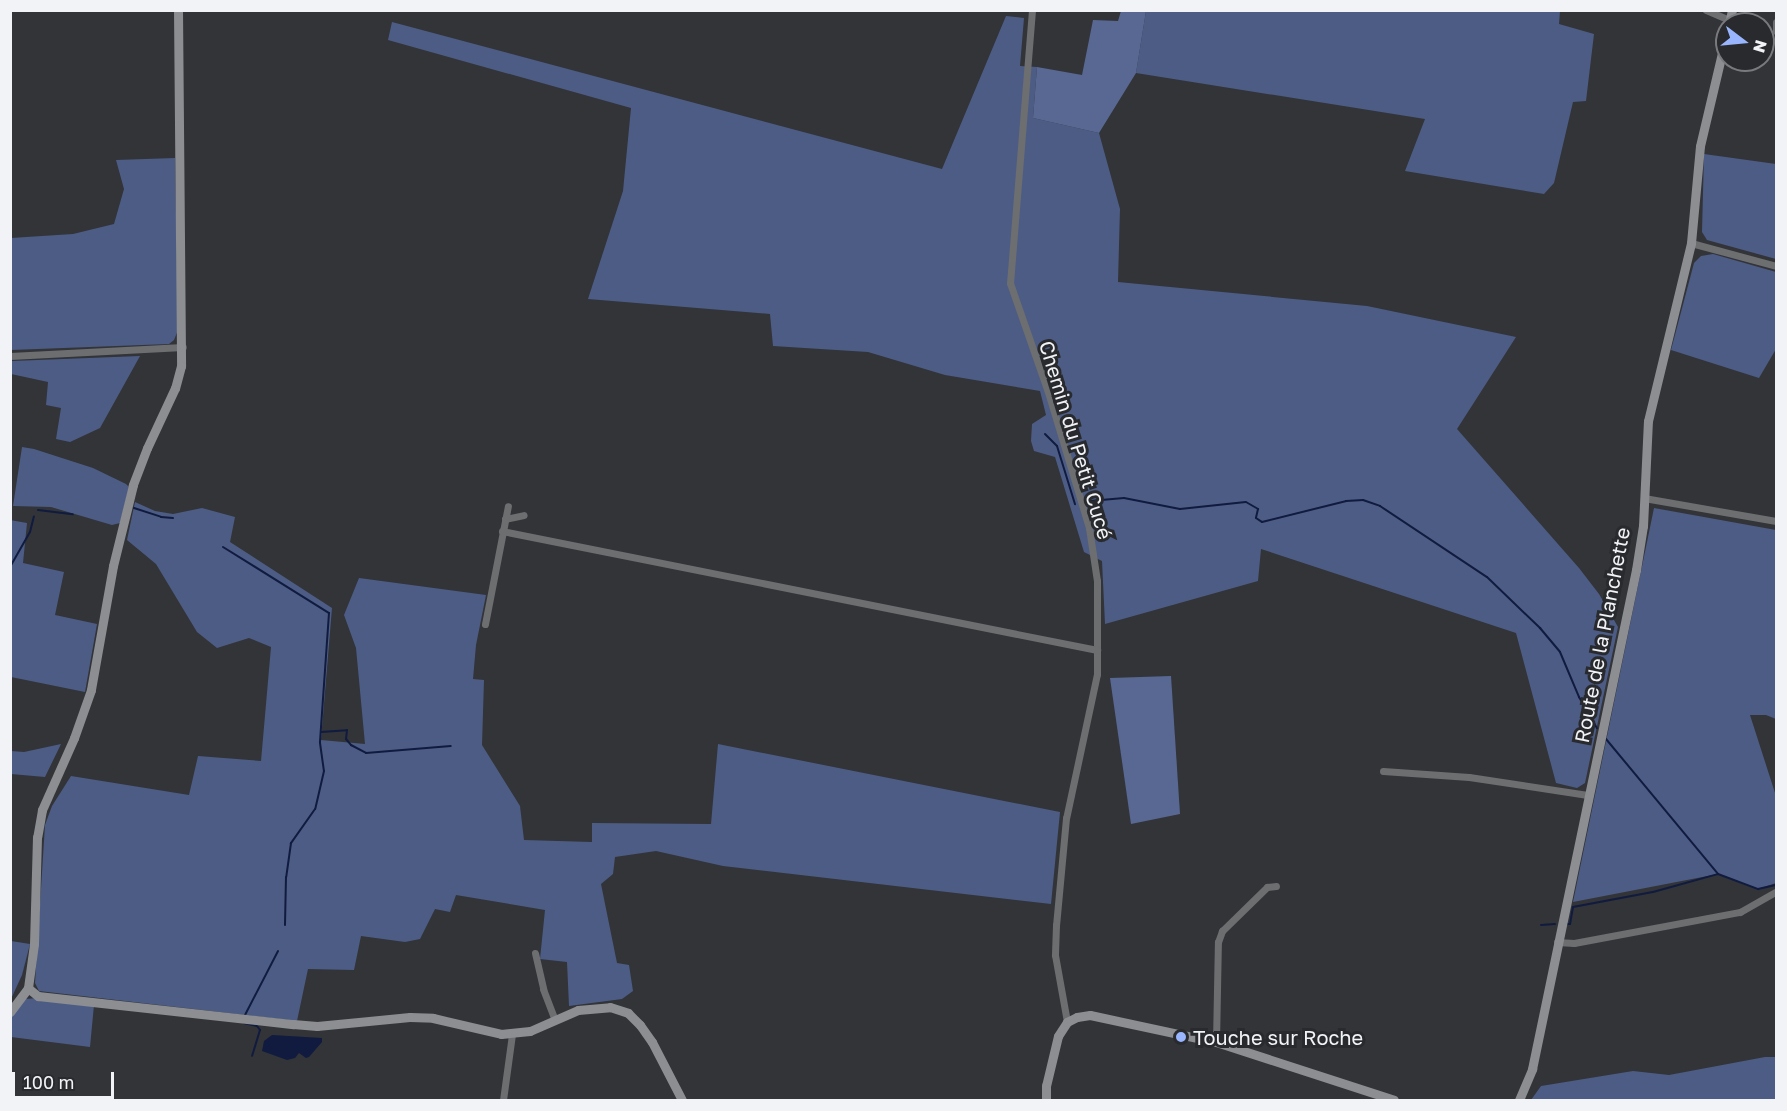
<!DOCTYPE html>
<html>
<head>
<meta charset="utf-8">
<style>
  body { margin:0 }
  #map { position:relative; width:1787px; height:1111px; overflow:hidden; background:#323438; font-family:"Golos Text",sans-serif }
  div>[style] { position:absolute }
  .green>* { inset:0; background:#4d5c85 }
  .forest>* { inset:0; background:#586893 }
  .water>* { inset:0; background:#101b3f }
  .stream>* { height:2px; margin:-1px; padding:0 1px; transform-origin:1px; border-radius:1px; background:#101b3f }
  .street>* { height:7px; margin:-3.5px; padding:0 3.5px; transform-origin:3.5px; border-radius:3.5px; background:#6d6e70 }
  .secondary>* { height:9px; margin:-4.5px; padding:0 4.5px; transform-origin:4.5px; border-radius:4.5px; background:#8c8e91 }
  .dots>* { width:16px; height:16px; translate:-50% -50%; box-sizing:border-box; border:3px solid #282a2e; border-radius:50% }
  span { translate:-50% -50%; white-space:nowrap; text-align:center; line-height:1.15; -webkit-text-stroke:6px #282a2e; paint-order:stroke }
  .street-label { font-size:20px; color:#f2f3f6 }
  .poi-label { font-size:20px; color:#f2f3f6 }
  .left { translate:0 -50%; text-align:left }
  .frame { position:absolute; inset:0; border:12px solid #f2f3f6; pointer-events:none }
  .north { position:absolute; left:1715px; top:12px; width:60px; height:60px; box-sizing:border-box; background:#282a2e; border:2px solid #797a7e; border-radius:50%; rotate:106deg; font-size:16px; font-weight:700; line-height:24px; text-align:center; color:#f2f3f6 }
  .north::after { content:''; display:block; margin:auto; width:21px; height:27px; background:#99b5fd; clip-path:polygon(50% 0,100% 100%,50% 72%,0 100%) }
  .scale { position:absolute; left:12px; top:1072px; width:102px; height:27px; box-sizing:border-box; border:3px solid #f2f3f6; border-top:0; padding-left:8px; font-size:18px; line-height:21px; white-space:nowrap; color:#f2f3f6; -webkit-text-stroke:4px #282a2e; paint-order:stroke }
</style>
</head>
<body>
<div id="map">
  <div class="green">
    <i style="clip-path:polygon(1146px 11px,1560px 11px,1559px 24px,1594px 34px,1586px 101px,1573px 102px,1554px 183px,1544px 194px,1405px 171px,1425px 119px,1136px 73px)"></i>
    <i style="clip-path:polygon(1006px 16px,1024px 18px,1020px 66px,1037px 67px,1033px 118px,1099px 133px,1120px 209px,1118px 282px,1367px 306px,1516px 337px,1457px 429px,1579px 568px,1599px 594px,1618px 627px,1585px 783px,1577px 788px,1556px 783px,1516px 633px,1261px 549px,1258px 581px,1105px 624px,1102px 561px,1084px 552px,1055px 457px,1034px 451px,1031px 441px,1032px 424px,1046px 415px,1040px 391px,945px 375px,868px 352px,773px 346px,770px 314px,588px 299px,623px 191px,631px 108px,388px 40px,392px 22px,942px 169px)"></i>
    <i style="clip-path:polygon(1704px 154px,1776px 164px,1776px 259px,1707px 240px,1702px 232px)"></i>
    <i style="clip-path:polygon(175px 158px,178px 330px,174px 340px,169px 344px,11px 350px,11px 238px,73px 234px,114px 224px,124px 189px,116px 160px)"></i>
    <i style="clip-path:polygon(1713px 254px,1776px 272px,1776px 349px,1759px 378px,1671px 350px,1694px 263px,1701px 256px)"></i>
    <i style="clip-path:polygon(140px 356px,100px 428px,70px 442px,56px 439px,61px 408px,46px 405px,48px 382px,11px 374px,12px 361px)"></i>
    <i style="clip-path:polygon(22px 447px,34px 449px,93px 468px,126px 484px,129px 487px,120px 523px,112px 525px,51px 507px,13px 506px)"></i>
    <i style="clip-path:polygon(135px 502px,155px 511px,173px 514px,202px 508px,235px 517px,230px 542px,332px 608px,321px 740px,365px 744px,356px 648px,344px 615px,359px 578px,486px 595px,476px 645px,473px 679px,484px 680px,482px 745px,520px 806px,524px 840px,592px 842px,592px 823px,711px 824px,718px 744px,1060px 812px,1051px 904px,723px 866px,656px 851px,615px 857px,613px 874px,601px 884px,617px 963px,629px 965px,633px 991px,622px 999px,569px 1006px,567px 962px,540px 959px,545px 910px,456px 895px,450px 912px,435px 909px,420px 939px,405px 942px,361px 936px,354px 970px,308px 969px,297px 1021px,39px 991px,35px 983px,45px 825px,52px 806px,71px 776px,189px 795px,198px 756px,261px 761px,271px 647px,249px 638px,217px 648px,197px 632px,156px 564px,127px 540px)"></i>
    <i style="clip-path:polygon(1654px 508px,1776px 530px,1776px 719px,1766px 715px,1750px 715px,1776px 796px,1776px 883px,1758px 889px,1718px 874px,1573px 902px)"></i>
    <i style="clip-path:polygon(10px 520px,27px 523px,23px 563px,64px 572px,55px 615px,97px 624px,85px 692px,11px 677px)"></i>
    <i style="clip-path:polygon(61px 744px,45px 777px,11px 774px,11px 751px,24px 752px)"></i>
    <i style="clip-path:polygon(11px 941px,30px 944px,22px 975px,11px 999px)"></i>
    <i style="clip-path:polygon(38px 998px,94px 1005px,90px 1047px,11px 1037px,11px 1018px,16px 1009px,25px 999px)"></i>
    <i style="clip-path:polygon(1765px 1057px,1776px 1057px,1776px 1100px,1531px 1100px,1541px 1086px,1633px 1071px,1669px 1075px)"></i>
  </div>
  <div class="forest">
    <i style="clip-path:polygon(1121px 11px,1146px 11px,1136px 73px,1099px 133px,1033px 118px,1037px 67px,1082px 75px,1093px 20px,1118px 21px)"></i>
    <i style="clip-path:polygon(1171px 676px,1180px 814px,1131px 824px,1110px 678px)"></i>
  </div>
  <div class="water">
    <i style="clip-path:polygon(272px 1035px,322px 1038px,322px 1042px,309px 1057px,306px 1058px,299px 1053px,295px 1058px,287px 1060px,262px 1051px,264px 1041px)"></i>
  </div>
  <div class="stream">
    <i style="left:1045px;top:434px;width:17px;rotate:45deg"></i>
    <i style="left:1057px;top:446px;width:61px;rotate:72.8deg"></i>
    <i style="left:1090px;top:501px;width:34px;rotate:-5deg"></i>
    <i style="left:1124px;top:498px;width:57px;rotate:11.1deg"></i>
    <i style="left:1180px;top:509px;width:66px;rotate:-6.1deg"></i>
    <i style="left:1246px;top:502px;width:14px;rotate:30deg"></i>
    <i style="left:1258px;top:509px;width:9px;rotate:103deg"></i>
    <i style="left:1256px;top:518px;width:7px;rotate:34deg"></i>
    <i style="left:1262px;top:522px;width:87px;rotate:-14deg"></i>
    <i style="left:1346px;top:501px;width:17px;rotate:-3deg"></i>
    <i style="left:1363px;top:500px;width:18px;rotate:19deg"></i>
    <i style="left:1380px;top:506px;width:128px;rotate:33.6deg"></i>
    <i style="left:1487px;top:577px;width:74px;rotate:43.9deg"></i>
    <i style="left:1540px;top:628px;width:31px;rotate:50deg"></i>
    <i style="left:1560px;top:652px;width:49px;rotate:67.1deg"></i>
    <i style="left:1579px;top:697px;width:36px;rotate:60deg"></i>
    <i style="left:134px;top:508px;width:28px;rotate:18deg"></i>
    <i style="left:161px;top:517px;width:12px;rotate:5deg"></i>
    <i style="left:38px;top:510px;width:35px;rotate:7deg"></i>
    <i style="left:223px;top:547px;width:125px;rotate:31.9deg"></i>
    <i style="left:329px;top:613px;width:130px;rotate:94deg"></i>
    <i style="left:320px;top:743px;width:28px;rotate:82deg"></i>
    <i style="left:324px;top:771px;width:39px;rotate:103deg"></i>
    <i style="left:315px;top:809px;width:42px;rotate:125.2deg"></i>
    <i style="left:291px;top:843px;width:34px;rotate:98deg"></i>
    <i style="left:286px;top:877px;width:48px;rotate:91.2deg"></i>
    <i style="left:10px;top:567px;width:40px;rotate:-60.3deg"></i>
    <i style="left:30px;top:532px;width:16px;rotate:-76deg"></i>
    <i style="left:321px;top:732px;width:26px;rotate:-4deg"></i>
    <i style="left:347px;top:730px;width:9px;rotate:96deg"></i>
    <i style="left:346px;top:739px;width:8px;rotate:50deg"></i>
    <i style="left:351px;top:745px;width:17px;rotate:28deg"></i>
    <i style="left:366px;top:753px;width:85px;rotate:-4.7deg"></i>
    <i style="left:1606px;top:739px;width:175px;rotate:50.3deg"></i>
    <i style="left:1718px;top:874px;width:43px;rotate:20.6deg"></i>
    <i style="left:1758px;top:889px;width:18px;rotate:-13deg"></i>
    <i style="left:1567px;top:924px;width:3px"></i>
    <i style="left:1570px;top:924px;width:17px;rotate:-80deg"></i>
    <i style="left:1573px;top:907px;width:81px;rotate:-10.6deg"></i>
    <i style="left:1653px;top:892px;width:67px;rotate:-15.5deg"></i>
    <i style="left:1541px;top:925px;width:14px;rotate:-4deg"></i>
    <i style="left:245px;top:1015px;width:72px;rotate:-62.7deg"></i>
    <i style="left:244px;top:1023px;width:13px;rotate:13deg"></i>
    <i style="left:257px;top:1026px;width:5px;rotate:53deg"></i>
    <i style="left:260px;top:1030px;width:27px;rotate:107deg"></i>
  </div>
  <div class="street">
    <i style="left:1032px;top:10px;width:274px;rotate:94.6deg"></i>
    <i style="left:1010px;top:283px;width:115px;rotate:70.8deg"></i>
    <i style="left:1048px;top:392px;width:142px;rotate:73.2deg"></i>
    <i style="left:1089px;top:528px;width:54px;rotate:81.4deg"></i>
    <i style="left:1097px;top:581px;width:93px;rotate:90deg"></i>
    <i style="left:1097px;top:674px;width:147px;rotate:102.1deg"></i>
    <i style="left:1066px;top:818px;width:107px;rotate:95.3deg"></i>
    <i style="left:1056px;top:925px;width:30px;rotate:92deg"></i>
    <i style="left:1055px;top:955px;width:68px;rotate:79.8deg"></i>
    <i style="left:1706px;top:10px;width:26px;rotate:23deg"></i>
    <i style="left:1776px;top:22px;width:9px;rotate:90deg"></i>
    <i style="left:1691px;top:243px;width:88px;rotate:15.1deg"></i>
    <i style="left:10px;top:356px;width:173px;rotate:-3deg"></i>
    <i style="left:1644px;top:498px;width:134px;rotate:9.9deg"></i>
    <i style="left:505px;top:519px;width:19px;rotate:-12deg"></i>
    <i style="left:502px;top:531px;width:607px;rotate:11.31deg"></i>
    <i style="left:485px;top:624px;width:120px;rotate:-79deg"></i>
    <i style="left:1383px;top:771px;width:86px;rotate:4deg"></i>
    <i style="left:1469px;top:777px;width:120px;rotate:8.6deg"></i>
    <i style="left:1557px;top:942px;width:17px;rotate:3deg"></i>
    <i style="left:1574px;top:943px;width:169px;rotate:-10.6deg"></i>
    <i style="left:1740px;top:912px;width:40px;rotate:-29.7deg"></i>
    <i style="left:535px;top:953px;width:37px;rotate:77deg"></i>
    <i style="left:543px;top:989px;width:33px;rotate:69deg"></i>
    <i style="left:1216px;top:1042px;width:100px;rotate:-88.9deg"></i>
    <i style="left:1218px;top:942px;width:12px;rotate:-70deg"></i>
    <i style="left:1222px;top:931px;width:63px;rotate:-44.4deg"></i>
    <i style="left:1267px;top:887px;width:9px;rotate:-6deg"></i>
    <i style="left:503px;top:1100px;width:67px;rotate:-82.2deg"></i>
  </div>
  <div class="secondary">
    <i style="left:178px;top:10px;width:356px;rotate:89.5deg"></i>
    <i style="left:181px;top:366px;width:23px;rotate:105deg"></i>
    <i style="left:175px;top:388px;width:66px;rotate:115deg"></i>
    <i style="left:147px;top:448px;width:40px;rotate:111deg"></i>
    <i style="left:133px;top:485px;width:83px;rotate:103.9deg"></i>
    <i style="left:113px;top:566px;width:126px;rotate:100.1deg"></i>
    <i style="left:91px;top:690px;width:51px;rotate:109.5deg"></i>
    <i style="left:74px;top:738px;width:79px;rotate:114deg"></i>
    <i style="left:42px;top:810px;width:27px;rotate:100deg"></i>
    <i style="left:37px;top:837px;width:107px;rotate:91.6deg"></i>
    <i style="left:34px;top:944px;width:44px;rotate:97.8deg"></i>
    <i style="left:28px;top:988px;width:13px;rotate:39deg"></i>
    <i style="left:38px;top:996px;width:257px;rotate:6.3deg"></i>
    <i style="left:293px;top:1024px;width:24px;rotate:5deg"></i>
    <i style="left:317px;top:1026px;width:93px;rotate:-5.5deg"></i>
    <i style="left:410px;top:1017px;width:23px;rotate:2deg"></i>
    <i style="left:433px;top:1018px;width:70px;rotate:13.2deg"></i>
    <i style="left:501px;top:1034px;width:29px;rotate:-6deg"></i>
    <i style="left:530px;top:1031px;width:52px;rotate:-23.6deg"></i>
    <i style="left:578px;top:1010px;width:32px;rotate:-5deg"></i>
    <i style="left:610px;top:1007px;width:19px;rotate:18deg"></i>
    <i style="left:628px;top:1013px;width:17px;rotate:45deg"></i>
    <i style="left:640px;top:1025px;width:21px;rotate:55deg"></i>
    <i style="left:652px;top:1042px;width:65px;rotate:62.7deg"></i>
    <i style="left:1729px;top:24px;width:14px;rotate:-78deg"></i>
    <i style="left:10px;top:1012px;width:30px;rotate:-53deg"></i>
    <i style="left:1046px;top:1100px;width:14px;rotate:-90deg"></i>
    <i style="left:1046px;top:1086px;width:51px;rotate:-76.5deg"></i>
    <i style="left:1058px;top:1036px;width:17px;rotate:-57deg"></i>
    <i style="left:1067px;top:1022px;width:11px;rotate:-27deg"></i>
    <i style="left:1077px;top:1017px;width:13px;rotate:-9deg"></i>
    <i style="left:1090px;top:1015px;width:129px;rotate:12.1deg"></i>
    <i style="left:1216px;top:1042px;width:187px;rotate:18deg"></i>
    <i style="left:1519px;top:1100px;width:34px;rotate:-67deg"></i>
    <i style="left:1532px;top:1069px;width:510px;rotate:-78.23deg"></i>
    <i style="left:1636px;top:570px;width:45px;rotate:-81deg"></i>
    <i style="left:1643px;top:526px;width:105px;rotate:-87.3deg"></i>
    <i style="left:1648px;top:421px;width:183px;rotate:-76.4deg"></i>
    <i style="left:1691px;top:243px;width:97px;rotate:-84.7deg"></i>
    <i style="left:1700px;top:146px;width:117px;rotate:-76.7deg"></i>
  </div>
  <div class="dots">
    <i style="left:1181px;top:1037px;background:#99b5fd"></i>
  </div>
  <div class="street-label">
    <span style="left:1076px;top:440px;rotate:73deg">Chemin du Petit Cucé</span>
    <span style="left:1602px;top:635px;rotate:-79deg">Route de la Planchette</span>
  </div>
  <div class="poi-label">
    <span class="left" style="left:1193px;top:1037px">Touche sur Roche</span>
  </div>
  <div class="frame"></div>
  <div class="north">N</div>
  <div class="scale">100 m</div>
</div>
</body>
</html>
